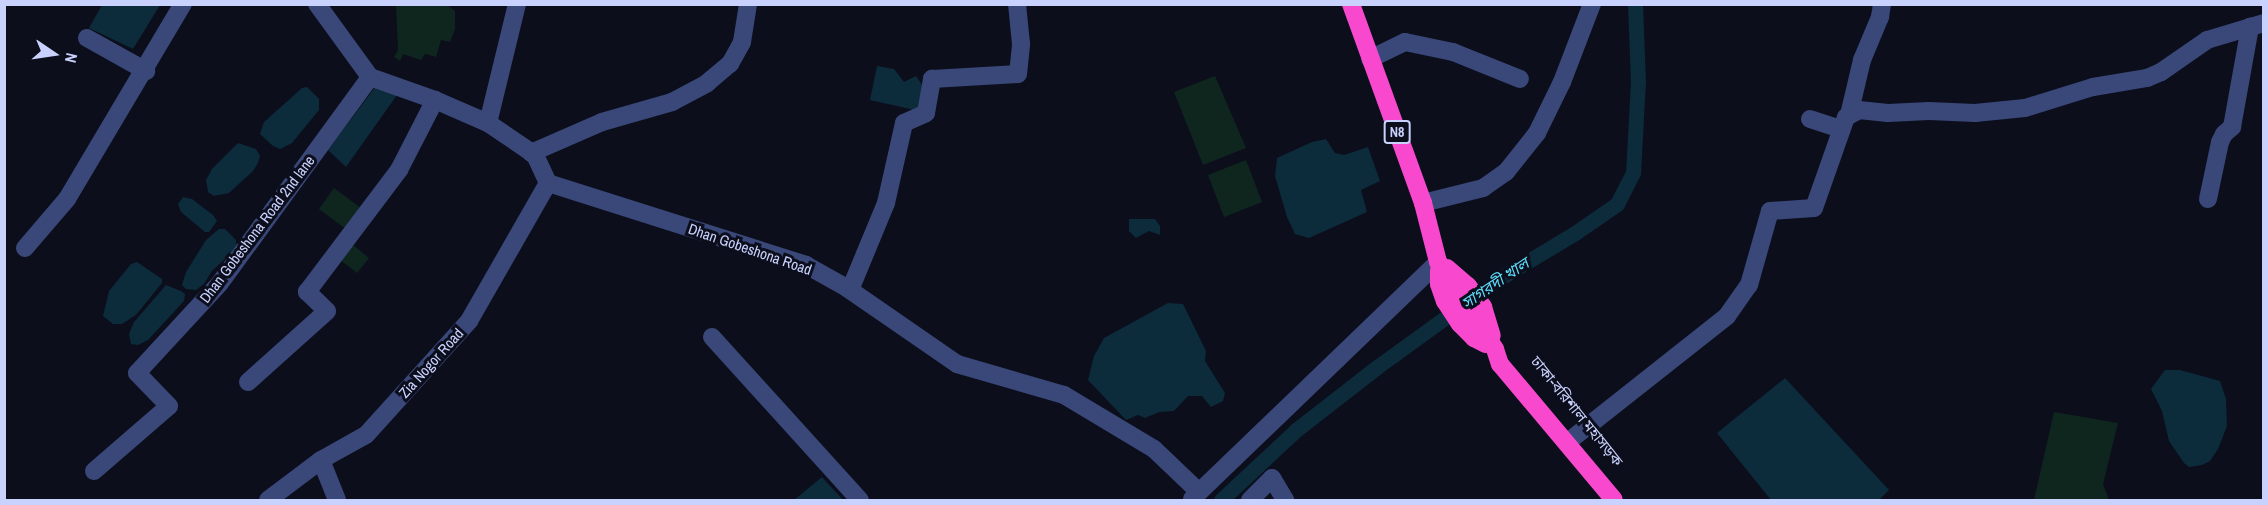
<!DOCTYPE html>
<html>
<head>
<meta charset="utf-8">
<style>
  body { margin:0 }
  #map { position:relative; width:2268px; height:505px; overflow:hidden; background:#0c0e1c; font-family:"Archivo Narrow","Noto Sans Bengali",sans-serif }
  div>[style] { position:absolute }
  .green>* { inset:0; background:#0f261f }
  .water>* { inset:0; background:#0c2b3b }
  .canal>* { height:15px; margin:-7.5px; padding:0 7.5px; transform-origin:7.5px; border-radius:7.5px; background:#0c2b3b }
  .minor>* { height:18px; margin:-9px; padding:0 9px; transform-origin:9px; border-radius:9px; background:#394879 }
  .highway>* { height:18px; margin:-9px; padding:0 9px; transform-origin:9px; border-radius:9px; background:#f849ce }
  span { translate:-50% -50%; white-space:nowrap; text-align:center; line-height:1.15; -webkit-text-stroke:6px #0c0e1c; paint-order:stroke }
  .shield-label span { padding:2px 4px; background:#0c0e1c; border:2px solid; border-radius:4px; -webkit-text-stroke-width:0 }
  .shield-label { font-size:14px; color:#c9d2fd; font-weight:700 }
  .street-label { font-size:15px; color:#c9d2fd }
  .water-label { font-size:16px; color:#5cdcf8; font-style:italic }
  .frame { position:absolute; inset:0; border:6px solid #c9d2fd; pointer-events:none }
  .north { position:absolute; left:24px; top:24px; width:60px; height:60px; -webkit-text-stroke:4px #0c0e1c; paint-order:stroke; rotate:103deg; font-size:16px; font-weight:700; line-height:24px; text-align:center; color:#c9d2fd }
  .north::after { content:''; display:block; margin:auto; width:21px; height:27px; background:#c9d2fd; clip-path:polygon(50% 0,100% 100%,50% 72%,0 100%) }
</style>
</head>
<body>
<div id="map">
  <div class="green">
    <i style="clip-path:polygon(396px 5px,447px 5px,455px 11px,455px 29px,450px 42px,441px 40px,436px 57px,425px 54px,421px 60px,403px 54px,400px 61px,394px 57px,398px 50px)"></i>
    <i style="clip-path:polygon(1215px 76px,1246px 148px,1203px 165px,1174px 92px)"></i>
    <i style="clip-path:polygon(1246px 160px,1262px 202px,1224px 217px,1208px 175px)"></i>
    <i style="clip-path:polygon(334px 188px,361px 208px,346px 229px,319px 209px)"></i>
    <i style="clip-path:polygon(352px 244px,369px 258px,357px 273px,339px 259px)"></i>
    <i style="clip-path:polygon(2054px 412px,2118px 423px,2103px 484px,2109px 500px,2034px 500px)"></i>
  </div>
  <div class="water">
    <i style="clip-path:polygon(102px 5px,102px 4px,160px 5px,133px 49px,89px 28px)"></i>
    <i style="clip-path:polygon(877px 66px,894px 69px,904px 82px,916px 76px,922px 85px,919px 111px,870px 100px)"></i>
    <i style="clip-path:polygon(376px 86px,397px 95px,346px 167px,328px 150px)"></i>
    <i style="clip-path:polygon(307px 87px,319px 99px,319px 110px,292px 143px,280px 149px,273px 146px,260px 134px,264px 122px,302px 88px)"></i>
    <i style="clip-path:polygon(1326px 139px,1335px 153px,1344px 155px,1368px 147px,1380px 181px,1361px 190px,1367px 212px,1309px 238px,1295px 234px,1287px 217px,1275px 176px,1277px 158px,1312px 142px)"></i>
    <i style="clip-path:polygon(238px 143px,256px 149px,260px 156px,258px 163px,253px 171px,229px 193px,214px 196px,208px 192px,206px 180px,212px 169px)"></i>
    <i style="clip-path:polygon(183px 197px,192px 199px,213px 215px,217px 221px,209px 232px,205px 232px,181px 212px,178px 204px)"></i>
    <i style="clip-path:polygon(1129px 219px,1155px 219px,1160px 226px,1160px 235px,1149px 231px,1136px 238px,1129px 231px)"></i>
    <i style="clip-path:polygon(219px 229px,225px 229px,236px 240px,237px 248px,212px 271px,204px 284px,196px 290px,186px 289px,182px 285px,186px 272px,206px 240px)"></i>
    <i style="clip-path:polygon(137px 262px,162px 279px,162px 283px,136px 315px,122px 324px,113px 324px,103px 316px,109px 291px,131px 264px)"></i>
    <i style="clip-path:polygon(166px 285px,181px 291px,185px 294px,184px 301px,148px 340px,138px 345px,131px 344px,129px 334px,134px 322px)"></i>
    <i style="clip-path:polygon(1168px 303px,1183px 304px,1206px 351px,1205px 361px,1225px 393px,1223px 401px,1211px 407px,1202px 396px,1188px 396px,1174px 411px,1159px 412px,1145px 418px,1138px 415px,1126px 420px,1088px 380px,1094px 356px,1104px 338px)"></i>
    <i style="clip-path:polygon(2165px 370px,2180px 370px,2220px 381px,2226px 399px,2227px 426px,2218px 449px,2210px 461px,2202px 465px,2189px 467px,2184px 463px,2169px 441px,2162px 411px,2151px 389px)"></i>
    <i style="clip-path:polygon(1785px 378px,1889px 490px,1879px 500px,1771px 500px,1717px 433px)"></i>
    <i style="clip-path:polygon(822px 477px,843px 500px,794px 500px)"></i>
  </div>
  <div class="canal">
    <i style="left:1221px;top:500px;width:103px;rotate:-43deg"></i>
    <i style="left:1296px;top:430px;width:103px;rotate:-37.9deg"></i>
    <i style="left:1377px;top:367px;width:148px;rotate:-35.9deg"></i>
    <i style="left:1497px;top:280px;width:91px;rotate:-31.1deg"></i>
    <i style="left:1575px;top:233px;width:51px;rotate:-34.6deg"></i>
    <i style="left:1617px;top:204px;width:35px;rotate:-63deg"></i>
    <i style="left:1633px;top:173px;width:91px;rotate:-86.9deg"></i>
    <i style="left:1638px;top:82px;width:78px;rotate:-92.2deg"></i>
  </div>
  <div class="minor">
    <i style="left:317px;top:4px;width:90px;rotate:54deg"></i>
    <i style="left:370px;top:77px;width:69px;rotate:19.5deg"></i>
    <i style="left:435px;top:100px;width:58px;rotate:23.5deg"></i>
    <i style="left:488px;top:123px;width:57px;rotate:34.2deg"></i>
    <i style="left:535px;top:155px;width:31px;rotate:65deg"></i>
    <i style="left:548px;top:183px;width:271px;rotate:17.6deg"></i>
    <i style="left:806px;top:265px;width:47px;rotate:29.3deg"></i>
    <i style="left:847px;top:288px;width:134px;rotate:34.6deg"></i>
    <i style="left:957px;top:364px;width:111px;rotate:16.2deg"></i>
    <i style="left:1064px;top:395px;width:105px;rotate:31deg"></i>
    <i style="left:1154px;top:449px;width:62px;rotate:43.7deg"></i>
    <i style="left:87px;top:38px;width:68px;rotate:29.2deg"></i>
    <i style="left:1370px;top:59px;width:39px;rotate:-26deg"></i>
    <i style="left:1405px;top:42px;width:49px;rotate:11.8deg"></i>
    <i style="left:1453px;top:52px;width:72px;rotate:21.9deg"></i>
    <i style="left:1849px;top:115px;width:57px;rotate:-76.7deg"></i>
    <i style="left:1862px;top:60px;width:47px;rotate:-67.3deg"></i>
    <i style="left:1880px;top:17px;width:13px;rotate:-81deg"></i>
    <i style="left:1810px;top:119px;width:33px;rotate:18deg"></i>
    <i style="left:488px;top:123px;width:122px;rotate:-76.3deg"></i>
    <i style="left:531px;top:153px;width:77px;rotate:-23.6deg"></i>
    <i style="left:602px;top:122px;width:73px;rotate:-15.9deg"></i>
    <i style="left:672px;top:102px;width:40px;rotate:-28deg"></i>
    <i style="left:707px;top:83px;width:30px;rotate:-40deg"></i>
    <i style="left:730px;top:64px;width:25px;rotate:-61deg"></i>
    <i style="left:742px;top:42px;width:38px;rotate:-81deg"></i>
    <i style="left:2208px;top:199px;width:58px;rotate:-78.1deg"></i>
    <i style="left:2220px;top:142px;width:9px;rotate:-63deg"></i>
    <i style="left:2224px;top:134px;width:11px;rotate:-41deg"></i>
    <i style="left:2232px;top:127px;width:102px;rotate:-79.8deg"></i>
    <i style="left:1423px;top:203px;width:62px;rotate:-14deg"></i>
    <i style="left:1483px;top:188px;width:28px;rotate:-35deg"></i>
    <i style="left:1506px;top:172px;width:50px;rotate:-51.5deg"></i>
    <i style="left:1537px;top:133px;width:57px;rotate:-63.9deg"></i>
    <i style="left:1562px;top:82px;width:84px;rotate:-69deg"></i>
    <i style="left:25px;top:248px;width:65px;rotate:-49.4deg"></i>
    <i style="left:67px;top:199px;width:227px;rotate:-59.3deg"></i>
    <i style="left:850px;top:290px;width:94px;rotate:-67.5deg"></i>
    <i style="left:886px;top:203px;width:82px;rotate:-77.3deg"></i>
    <i style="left:904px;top:123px;width:24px;rotate:-24deg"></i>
    <i style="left:926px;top:113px;width:35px;rotate:-80deg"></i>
    <i style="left:932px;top:79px;width:86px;rotate:-3.3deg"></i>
    <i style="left:1018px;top:74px;width:30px;rotate:-84deg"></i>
    <i style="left:1021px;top:44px;width:40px;rotate:-95.7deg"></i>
    <i style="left:712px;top:337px;width:220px;rotate:47.8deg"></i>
    <i style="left:248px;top:382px;width:106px;rotate:-41.9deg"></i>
    <i style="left:327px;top:311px;width:28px;rotate:-136deg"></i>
    <i style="left:307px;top:292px;width:153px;rotate:-53deg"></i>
    <i style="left:399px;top:170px;width:79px;rotate:-62.8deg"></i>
    <i style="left:1574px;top:437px;width:195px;rotate:-38.3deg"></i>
    <i style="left:1727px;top:316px;width:38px;rotate:-55deg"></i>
    <i style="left:1749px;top:285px;width:77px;rotate:-74.2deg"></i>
    <i style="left:1770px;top:211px;width:44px;rotate:-3.9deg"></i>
    <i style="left:1814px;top:208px;width:96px;rotate:-70.6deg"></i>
    <i style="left:1846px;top:117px;width:15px;rotate:-28deg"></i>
    <i style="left:1859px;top:110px;width:29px;rotate:6deg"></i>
    <i style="left:1888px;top:113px;width:41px;rotate:-2.8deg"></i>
    <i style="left:1929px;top:111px;width:46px;rotate:2.5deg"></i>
    <i style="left:1975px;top:113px;width:50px;rotate:-5.7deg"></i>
    <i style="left:2025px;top:108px;width:71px;rotate:-17.2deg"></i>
    <i style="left:2093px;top:87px;width:55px;rotate:-9.5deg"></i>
    <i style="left:2147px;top:78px;width:15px;rotate:-23deg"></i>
    <i style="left:2161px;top:72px;width:56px;rotate:-34.8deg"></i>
    <i style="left:2207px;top:40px;width:59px;rotate:-16.6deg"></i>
    <i style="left:321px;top:460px;width:43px;rotate:68.2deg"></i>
    <i style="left:94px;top:471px;width:99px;rotate:-40.9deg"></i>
    <i style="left:169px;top:406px;width:46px;rotate:-134.1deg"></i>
    <i style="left:137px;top:373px;width:122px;rotate:-47.3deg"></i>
    <i style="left:220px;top:283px;width:255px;rotate:-53.9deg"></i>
    <i style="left:1192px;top:499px;width:342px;rotate:-43.9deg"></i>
    <i style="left:268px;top:500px;width:66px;rotate:-37deg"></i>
    <i style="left:321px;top:460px;width:51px;rotate:-29.1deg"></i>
    <i style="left:366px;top:435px;width:154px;rotate:-47.9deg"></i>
    <i style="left:469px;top:321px;width:159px;rotate:-60.2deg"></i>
    <i style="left:1250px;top:500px;width:31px;rotate:-45deg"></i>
    <i style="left:1272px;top:478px;width:26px;rotate:59deg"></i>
  </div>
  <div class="highway">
    <i style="left:1351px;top:4px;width:212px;rotate:70.1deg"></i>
    <i style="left:1423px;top:203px;width:61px;rotate:75.7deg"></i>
    <i style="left:1438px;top:262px;width:104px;rotate:56.8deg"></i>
    <i style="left:1495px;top:349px;width:16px;rotate:72deg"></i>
    <i style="left:1500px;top:364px;width:177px;rotate:50deg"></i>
    <i style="left:1447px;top:268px;width:28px;rotate:41deg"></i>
    <i style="left:1468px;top:286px;width:26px;rotate:54deg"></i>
    <i style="left:1483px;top:307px;width:30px;rotate:73deg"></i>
    <i style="left:1439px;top:271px;width:13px;rotate:90deg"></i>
    <i style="left:1439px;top:284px;width:18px;rotate:71deg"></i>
    <i style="left:1445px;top:301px;width:27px;rotate:57deg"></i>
    <i style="left:1460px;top:324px;width:20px;rotate:45deg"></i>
    <i style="left:1474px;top:338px;width:13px;rotate:27deg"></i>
  </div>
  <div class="shield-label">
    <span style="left:1397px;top:132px">N8</span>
  </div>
  <div class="street-label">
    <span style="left:257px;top:229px;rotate:-53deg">Dhan Gobeshona Road 2nd lane</span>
    <span style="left:750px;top:249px;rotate:19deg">Dhan Gobeshona Road</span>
    <span style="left:431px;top:363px;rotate:-48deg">Zia Nogor Road</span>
    <span style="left:1577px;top:411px;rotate:51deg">ঢাকা-বরিশাল মহাসড়ক</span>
  </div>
  <div class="water-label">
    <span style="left:1495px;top:283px;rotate:-34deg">সাগরদী খাল</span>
  </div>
  <div class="frame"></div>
  <div class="north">N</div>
</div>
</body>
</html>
